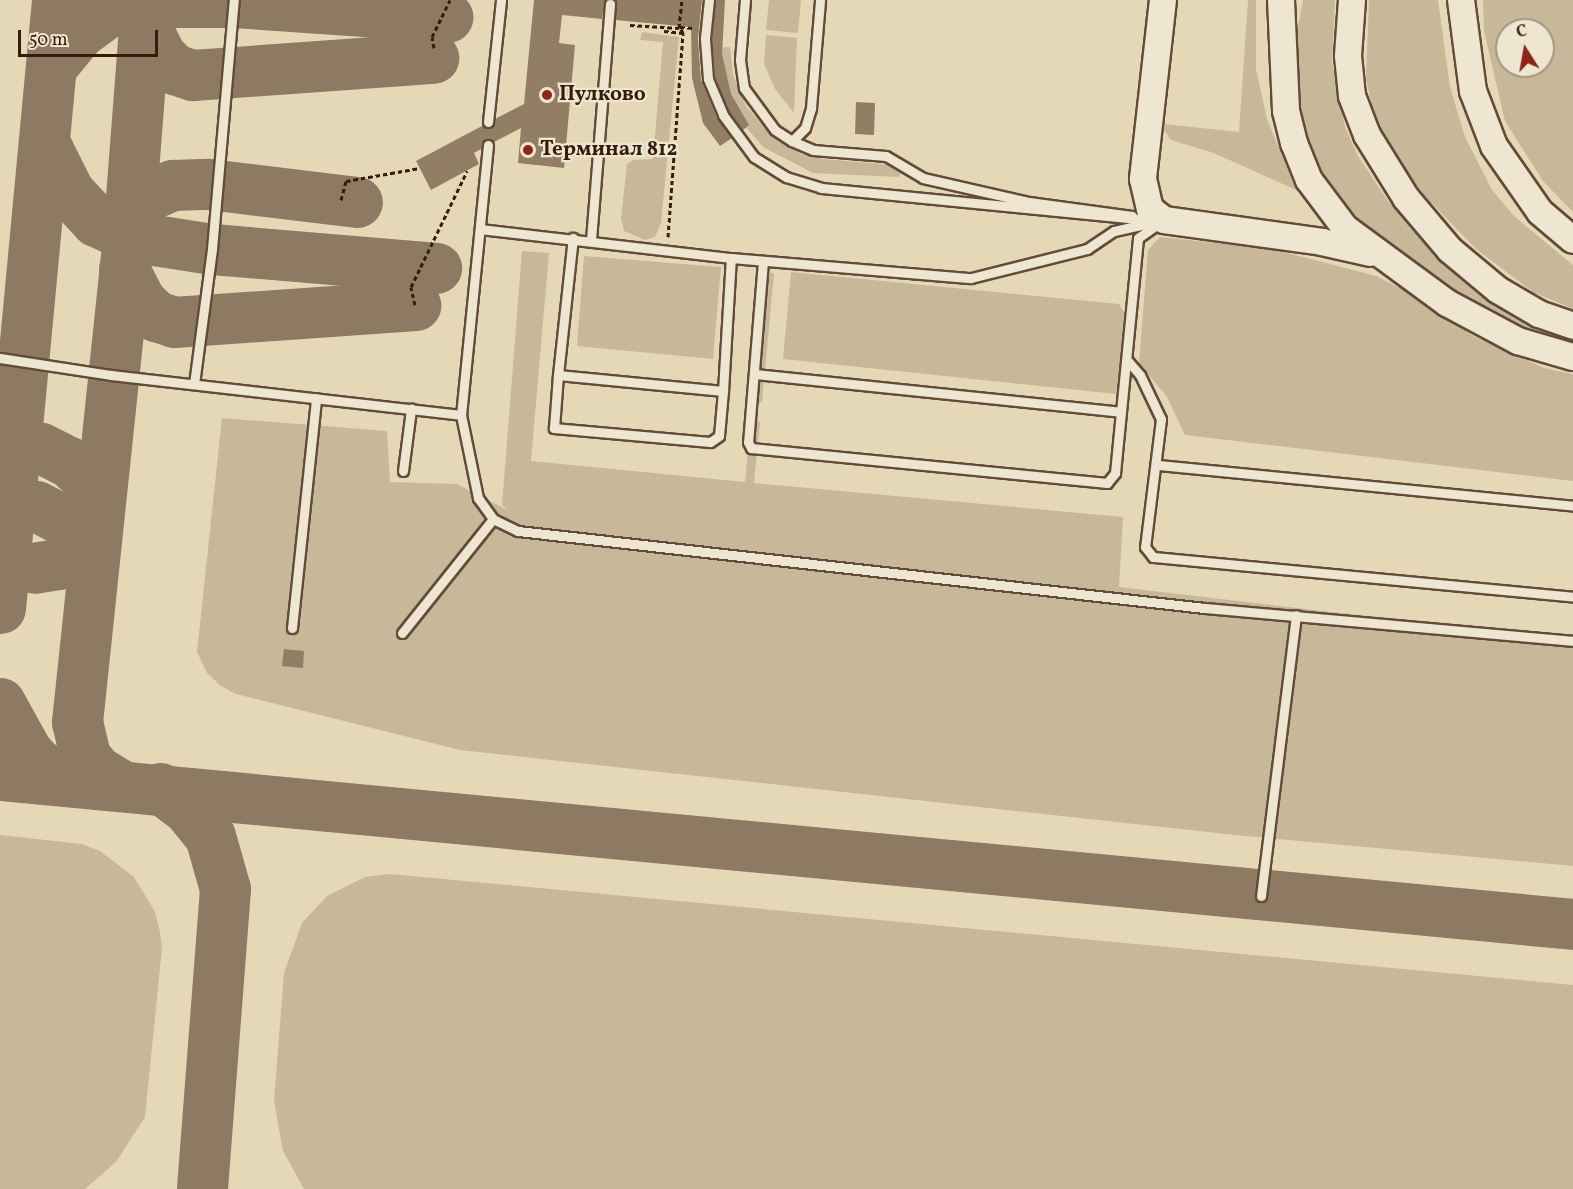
<!DOCTYPE html>
<html>
<head>
<meta charset="utf-8">
<style>
  body { margin:0 }
  #map { position:relative; width:1573px; height:1189px; overflow:hidden; background:#e5d8b7; font-family:Vollkorn,serif }
  div>[style] { position:absolute }
  .green>* { inset:0; background:#c7b89a }
  .taxiway>* { height:51px; margin:-25.5px; padding:0 25.5px; transform-origin:25.5px; border-radius:25.5px; background:#8e7a62 }
  .building>* { inset:0; background:#917e65 }
  .path>* { height:3px; margin-top:-1.5px; transform-origin:0; background:repeating-linear-gradient(90deg,#371c0d 0 4.5px,transparent 0 7.5px) }
  .roads { filter:drop-shadow(2px 0 #624b38) drop-shadow(-2px 0 #624b38) drop-shadow(0 2px #624b38) drop-shadow(0 -2px #624b38) }
  .lane>* { height:9px; margin:-4.5px; padding:0 4.5px; transform-origin:4.5px; border-radius:4.5px; background:#eee6d0 }
  .secondary>* { height:26px; margin:-13px; padding:0 13px; transform-origin:13px; border-radius:13px; background:#eee6d0 }
  .dots>* { width:16px; height:16px; translate:-50% -50%; box-sizing:border-box; border:3px solid #eee6d0; border-radius:50% }
  span { translate:-50% -50%; white-space:nowrap; text-align:center; line-height:1.15; -webkit-text-stroke:4.5px #eee6d0; paint-order:stroke }
  .poi-label { font-size:21px; color:#371c0d; font-weight:700 }
  .left { translate:0 -50%; text-align:left }
  .north { position:absolute; left:1495px; top:18px; width:60px; height:60px; box-sizing:border-box; background:#eee6d0; border:2px solid #a59582; border-radius:50%; rotate:349deg; font-size:16px; font-weight:700; line-height:24px; text-align:center; color:#371c0d }
  .north::after { content:''; display:block; margin:auto; width:21px; height:27px; background:#8f2418; clip-path:polygon(50% 0,100% 100%,50% 72%,0 100%) }
  .scale { position:absolute; left:18px; top:30px; width:140px; height:27px; box-sizing:border-box; border:3px solid #371c0d; border-top:0; padding-left:8px; font-size:18px; line-height:21px; white-space:nowrap; color:#371c0d; -webkit-text-stroke:4px #eee6d0; paint-order:stroke }
</style>
</head>
<body>
<div id="map">
  <div class="green">
    <i style="clip-path:polygon(769px 0,801px 0,798px 33px,766px 30px)"></i>
    <i style="clip-path:polygon(1248px 0,1256px 0,1256px 69px,1267px 119px,1296px 190px,1214px 153px,1171px 140px,1164px 130px,1163px 124px,1239px 132px)"></i>
    <i style="clip-path:polygon(1303px 0,1335px 0,1332px 63px,1345px 127px,1358px 156px,1388px 201px,1440px 255px,1573px 336px,1573px 344px,1536px 334px,1467px 300px,1361px 222px,1319px 175px,1305px 139px,1291px 64px)"></i>
    <i style="clip-path:polygon(1369px 0,1438px 0,1450px 87px,1465px 137px,1492px 190px,1515px 217px,1573px 265px,1573px 309px,1533px 292px,1477px 250px,1422px 193px,1399px 159px,1375px 121px,1366px 78px)"></i>
    <i style="clip-path:polygon(evenodd,1483px 0,1573px 0,1573px 212px,1543px 181px,1505px 121px,1484px 31px,1483px 0,1507px 30px,1543px 30px,1543px 66px,1507px 66px,1507px 30px)"></i>
    <i style="clip-path:polygon(642px 32px,679px 37px,661px 223px,655px 237px,645px 240px,624px 231px,621px 219px,627px 164px,633px 160px,653px 159px,663px 42px,640px 40px)"></i>
    <i style="clip-path:polygon(766px 35px,797px 38px,794px 113px,775px 89px,764px 64px)"></i>
    <i style="clip-path:polygon(730px 47px,733px 75px,746px 106px,772px 137px,801px 154px,823px 159px,895px 165px,902px 170px,899px 177px,813px 173px,763px 147px,733px 112px,716px 48px)"></i>
    <i style="clip-path:polygon(1160px 237px,1272px 249px,1376px 276px,1418px 297px,1473px 336px,1544px 368px,1573px 374px,1573px 481px,1185px 435px,1167px 397px,1139px 363px,1148px 250px)"></i>
    <i style="clip-path:polygon(522px 251px,549px 253px,531px 461px,745px 482px,751px 422px,756px 418px,760px 423px,754px 483px,1123px 517px,1119px 587px,1348px 614px,1573px 635px,1573px 866px,1235px 835px,460px 750px,236px 694px,221px 686px,207px 673px,197px 652px,222px 418px,387px 431px,390px 482px,457px 484px,509px 511px,502px 505px)"></i>
    <i style="clip-path:polygon(584px 256px,721px 267px,713px 359px,577px 346px)"></i>
    <i style="clip-path:polygon(766px 272px,774px 273px,762px 401px,757px 405px)"></i>
    <i style="clip-path:polygon(791px 272px,1119px 304px,1125px 314px,1116px 394px,783px 359px)"></i>
    <i style="clip-path:polygon(0 835px,82px 844px,100px 851px,134px 877px,155px 912px,160px 932px,162px 948px,145px 1117px,116px 1162px,85px 1189px,0 1189px)"></i>
    <i style="clip-path:polygon(390px 874px,1573px 985px,1573px 1189px,304px 1189px,283px 1151px,274px 1101px,284px 973px,302px 923px,327px 896px,365px 877px)"></i>
  </div>
  <div class="taxiway">
    <i style="left:144px;top:22px;width:37px;rotate:64deg"></i>
    <i style="left:160px;top:55px;width:20px;rotate:45deg"></i>
    <i style="left:174px;top:69px;width:20px;rotate:18deg"></i>
    <i style="left:193px;top:75px;width:241px;rotate:-4.1deg"></i>
    <i style="left:51px;top:67px;width:45px;rotate:-50.4deg"></i>
    <i style="left:80px;top:32px;width:36px;rotate:-36deg"></i>
    <i style="left:109px;top:11px;width:28px;rotate:-19deg"></i>
    <i style="left:135px;top:2px;width:99px"></i>
    <i style="left:234px;top:2px;width:214px;rotate:4deg"></i>
    <i style="left:44px;top:142px;width:56px;rotate:63.4deg"></i>
    <i style="left:69px;top:192px;width:40px;rotate:47deg"></i>
    <i style="left:96px;top:221px;width:35px;rotate:25deg"></i>
    <i style="left:128px;top:236px;width:85px;rotate:8.8deg"></i>
    <i style="left:212px;top:249px;width:225px;rotate:4.8deg"></i>
    <i style="left:128px;top:236px;width:32px;rotate:-74deg"></i>
    <i style="left:137px;top:205px;width:16px;rotate:-40deg"></i>
    <i style="left:149px;top:195px;width:26px;rotate:-23deg"></i>
    <i style="left:173px;top:185px;width:35px;rotate:-2deg"></i>
    <i style="left:208px;top:184px;width:150px;rotate:6.9deg"></i>
    <i style="left:124px;top:269px;width:37px;rotate:63deg"></i>
    <i style="left:141px;top:302px;width:21px;rotate:43deg"></i>
    <i style="left:156px;top:316px;width:19px;rotate:18deg"></i>
    <i style="left:174px;top:322px;width:242px;rotate:-4deg"></i>
    <i style="left:0;top:444px;width:41px;rotate:5.6deg"></i>
    <i style="left:41px;top:448px;width:31px;rotate:27deg"></i>
    <i style="left:69px;top:462px;width:23px;rotate:43deg"></i>
    <i style="left:86px;top:478px;width:17px;rotate:65deg"></i>
    <i style="left:93px;top:493px;width:26px;rotate:81deg"></i>
    <i style="left:97px;top:519px;width:26px;rotate:118deg"></i>
    <i style="left:85px;top:542px;width:35px;rotate:141deg"></i>
    <i style="left:58px;top:564px;width:24px;rotate:171deg"></i>
    <i style="left:0;top:501px;width:36px;rotate:8deg"></i>
    <i style="left:36px;top:506px;width:42px;rotate:27.2deg"></i>
    <i style="left:73px;top:525px;width:21px;rotate:55deg"></i>
    <i style="left:85px;top:542px;width:28px;rotate:75deg"></i>
    <i style="left:0;top:608px;width:611px;rotate:-84.64deg"></i>
    <i style="left:0;top:703px;width:56px;rotate:61.1deg"></i>
    <i style="left:27px;top:752px;width:18px;rotate:47deg"></i>
    <i style="left:39px;top:765px;width:34px;rotate:24deg"></i>
    <i style="left:0;top:775px;width:1580px;rotate:5.41deg"></i>
    <i style="left:119px;top:784px;width:26px;rotate:-149deg"></i>
    <i style="left:97px;top:771px;width:19px;rotate:-129deg"></i>
    <i style="left:85px;top:756px;width:35px;rotate:-103deg"></i>
    <i style="left:77px;top:722px;width:489px;rotate:-84deg"></i>
    <i style="left:128px;top:236px;width:237px;rotate:-85.6deg"></i>
    <i style="left:160px;top:788px;width:34px;rotate:37deg"></i>
    <i style="left:187px;top:808px;width:36px;rotate:51deg"></i>
    <i style="left:210px;top:836px;width:55px;rotate:74.2deg"></i>
    <i style="left:225px;top:889px;width:301px;rotate:94.4deg"></i>
  </div>
  <div class="building">
    <i style="clip-path:polygon(534px 0,605px 0,602px 19px,562px 15px,559px 43px,575px 45px,564px 168px,518px 163px,521px 128px,494px 142px,485px 139px,481px 149px,474px 153px,479px 164px,431px 190px,416px 161px,482px 126px,491px 128px,495px 119px,524px 104px)"></i>
    <i style="clip-path:polygon(615px 0,702px 0,698px 39px,701px 80px,717px 118px,732px 138px,720px 146px,703px 123px,692px 78px,691px 27px,615px 20px)"></i>
    <i style="clip-path:polygon(716px 0,725px 0,722px 54px,731px 94px,749px 125px,743px 130px,729px 112px,715px 77px,712px 39px)"></i>
    <i style="clip-path:polygon(856px 102px,875px 103px,874px 135px,855px 134px)"></i>
    <i style="clip-path:polygon(284px 649px,304px 651px,303px 668px,282px 666px)"></i>
  </div>
  <div class="path">
    <i style="left:630px;top:25px;width:49px;rotate:3.5deg"></i>
    <i style="left:679px;top:28px;width:28px;rotate:-84deg"></i>
    <i style="left:664px;top:31px;width:19px;rotate:6deg"></i>
    <i style="left:434px;top:48px;width:11px;rotate:-100deg"></i>
    <i style="left:432px;top:37px;width:41px;rotate:-64.1deg"></i>
    <i style="left:341px;top:200px;width:20px;rotate:-75deg"></i>
    <i style="left:346px;top:181px;width:75px;rotate:-10deg"></i>
    <i style="left:668px;top:237px;width:205px;rotate:-85.8deg"></i>
    <i style="left:683px;top:33px;width:7px;rotate:-117deg"></i>
    <i style="left:680px;top:27px;width:13px;rotate:4deg"></i>
    <i style="left:415px;top:305px;width:18px;rotate:-103deg"></i>
    <i style="left:411px;top:287px;width:129px;rotate:-64.2deg"></i>
  </div>
  <div class="roads">
    <div class="lane">
      <i style="left:709px;top:0;width:39px;rotate:96deg"></i>
      <i style="left:705px;top:39px;width:40px;rotate:85.7deg"></i>
      <i style="left:708px;top:79px;width:39px;rotate:67deg"></i>
      <i style="left:723px;top:115px;width:52px;rotate:53.6deg"></i>
      <i style="left:754px;top:157px;width:38px;rotate:32deg"></i>
      <i style="left:786px;top:177px;width:37px;rotate:17deg"></i>
      <i style="left:821px;top:188px;width:327px;rotate:5.6deg"></i>
      <i style="left:745px;top:0;width:60px;rotate:94.8deg"></i>
      <i style="left:740px;top:60px;width:28px;rotate:82deg"></i>
      <i style="left:744px;top:88px;width:52px;rotate:53.6deg"></i>
      <i style="left:775px;top:130px;width:20px;rotate:33deg"></i>
      <i style="left:792px;top:141px;width:23px;rotate:23deg"></i>
      <i style="left:813px;top:150px;width:73px;rotate:4.7deg"></i>
      <i style="left:886px;top:156px;width:43px;rotate:30.7deg"></i>
      <i style="left:923px;top:178px;width:109px;rotate:12.8deg"></i>
      <i style="left:1029px;top:202px;width:104px;rotate:7.7deg"></i>
      <i style="left:488px;top:122px;width:123px;rotate:-83.9deg"></i>
      <i style="left:792px;top:141px;width:18px;rotate:-45deg"></i>
      <i style="left:805px;top:128px;width:21px;rotate:-73deg"></i>
      <i style="left:811px;top:108px;width:108px;rotate:-85.2deg"></i>
      <i style="left:488px;top:145px;width:271px;rotate:95.7deg"></i>
      <i style="left:461px;top:415px;width:85px;rotate:78.4deg"></i>
      <i style="left:478px;top:498px;width:26px;rotate:54deg"></i>
      <i style="left:493px;top:519px;width:28px;rotate:26deg"></i>
      <i style="left:518px;top:531px;width:690px;rotate:6.4deg"></i>
      <i style="left:1204px;top:608px;width:370px;rotate:5.1deg"></i>
      <i style="left:480px;top:229px;width:253px;rotate:6.6deg"></i>
      <i style="left:731px;top:258px;width:241px;rotate:4.8deg"></i>
      <i style="left:971px;top:278px;width:120px;rotate:-14deg"></i>
      <i style="left:1087px;top:249px;width:32px;rotate:-34deg"></i>
      <i style="left:1114px;top:231px;width:41px;rotate:-12.7deg"></i>
      <i style="left:591px;top:240px;width:237px;rotate:-85.4deg"></i>
      <i style="left:763px;top:261px;width:182px;rotate:94.7deg"></i>
      <i style="left:748px;top:442px;width:7px;rotate:63deg"></i>
      <i style="left:751px;top:448px;width:358px;rotate:5.6deg"></i>
      <i style="left:1107px;top:483px;width:13px;rotate:-51deg"></i>
      <i style="left:1115px;top:473px;width:236px;rotate:-84.4deg"></i>
      <i style="left:1138px;top:238px;width:29px;rotate:-35deg"></i>
      <i style="left:0;top:358px;width:112px;rotate:8.7deg"></i>
      <i style="left:111px;top:375px;width:352px;rotate:6.5deg"></i>
      <i style="left:1127px;top:360px;width:20px;rotate:49deg"></i>
      <i style="left:1140px;top:375px;width:49px;rotate:64.5deg"></i>
      <i style="left:1161px;top:419px;width:129px;rotate:97.1deg"></i>
      <i style="left:1145px;top:547px;width:13px;rotate:51deg"></i>
      <i style="left:1153px;top:557px;width:422px;rotate:5.4deg"></i>
      <i style="left:755px;top:374px;width:367px;rotate:5.9deg"></i>
      <i style="left:558px;top:375px;width:166px;rotate:5.5deg"></i>
      <i style="left:723px;top:391px;width:45px;rotate:95.1deg"></i>
      <i style="left:719px;top:436px;width:11px;rotate:146deg"></i>
      <i style="left:710px;top:442px;width:157px;rotate:-174.9deg"></i>
      <i style="left:554px;top:428px;width:53px;rotate:-85.7deg"></i>
      <i style="left:558px;top:375px;width:138px;rotate:-83.8deg"></i>
      <i style="left:194px;top:384px;width:136px;rotate:-82.4deg"></i>
      <i style="left:212px;top:249px;width:250px;rotate:-85deg"></i>
      <i style="left:723px;top:391px;width:133px;rotate:-86.6deg"></i>
      <i style="left:1158px;top:465px;width:417px;rotate:5.6deg"></i>
      <i style="left:403px;top:471px;width:63px;rotate:-82.6deg"></i>
      <i style="left:292px;top:628px;width:231px;rotate:-84deg"></i>
      <i style="left:402px;top:633px;width:146px;rotate:-51.4deg"></i>
      <i style="left:1261px;top:896px;width:283px;rotate:-82.9deg"></i>
    </div>
    <div class="secondary">
      <i style="left:1163px;top:0;width:180px;rotate:96.4deg"></i>
      <i style="left:1143px;top:179px;width:31px;rotate:77deg"></i>
      <i style="left:1150px;top:209px;width:18px;rotate:38deg"></i>
      <i style="left:1164px;top:220px;width:160px;rotate:7.9deg"></i>
      <i style="left:1322px;top:242px;width:49px;rotate:12.9deg"></i>
      <i style="left:1281px;top:0;width:111px;rotate:87.4deg"></i>
      <i style="left:1286px;top:111px;width:33px;rotate:76deg"></i>
      <i style="left:1294px;top:143px;width:40px;rotate:68deg"></i>
      <i style="left:1309px;top:180px;width:60px;rotate:53.1deg"></i>
      <i style="left:1345px;top:228px;width:127px;rotate:36.3deg"></i>
      <i style="left:1447px;top:303px;width:81px;rotate:28.2deg"></i>
      <i style="left:1518px;top:341px;width:57px;rotate:16.2deg"></i>
      <i style="left:1352px;top:0;width:56px;rotate:94.1deg"></i>
      <i style="left:1348px;top:56px;width:40px;rotate:84.3deg"></i>
      <i style="left:1352px;top:96px;width:42px;rotate:69deg"></i>
      <i style="left:1367px;top:135px;width:74px;rotate:58.2deg"></i>
      <i style="left:1406px;top:198px;width:68px;rotate:49.8deg"></i>
      <i style="left:1450px;top:250px;width:62px;rotate:39.8deg"></i>
      <i style="left:1498px;top:290px;width:48px;rotate:30.3deg"></i>
      <i style="left:1539px;top:314px;width:36px;rotate:19deg"></i>
      <i style="left:1461px;top:0;width:92px;rotate:82.5deg"></i>
      <i style="left:1473px;top:91px;width:59px;rotate:69.1deg"></i>
      <i style="left:1494px;top:146px;width:80px;rotate:55.1deg"></i>
      <i style="left:1540px;top:212px;width:43px;rotate:40.3deg"></i>
    </div>
  </div>
  <div class="dots">
    <i style="left:547px;top:95px;background:#8f2418"></i>
    <i style="left:528px;top:150px;background:#8f2418"></i>
  </div>
  <div class="poi-label">
    <span class="left" style="left:559px;top:95px">Пулково</span>
    <span class="left" style="left:540px;top:150px">Терминал 812</span>
  </div>
  <div class="north">С</div>
  <div class="scale">50 m</div>
</div>
</body>
</html>
